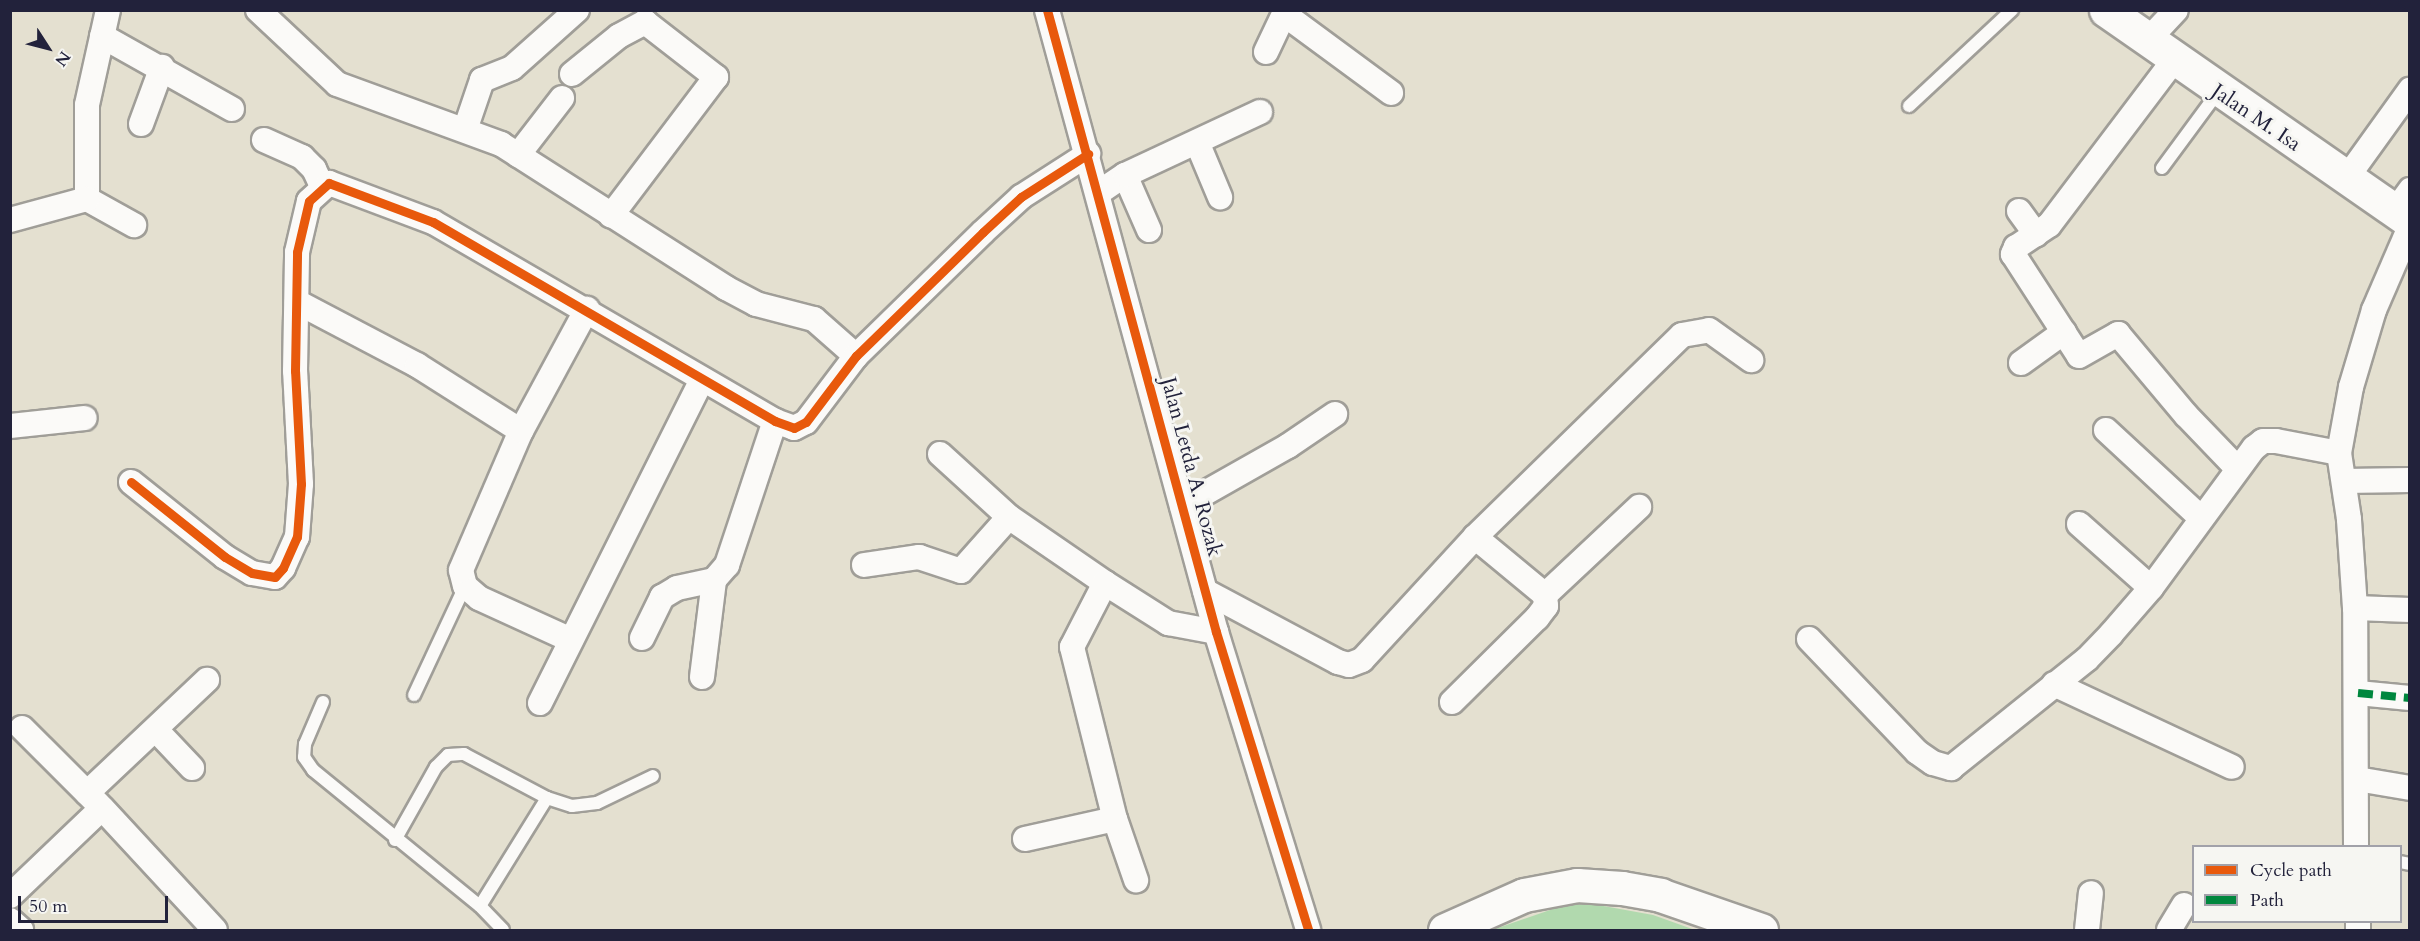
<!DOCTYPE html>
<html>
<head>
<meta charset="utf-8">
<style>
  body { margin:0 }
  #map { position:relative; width:2420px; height:941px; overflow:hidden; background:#e4e0d0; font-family:Cardo,serif }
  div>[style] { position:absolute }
  .green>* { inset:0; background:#b1d9ae }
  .roads { filter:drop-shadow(2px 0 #a09e98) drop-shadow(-2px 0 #a09e98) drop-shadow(0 2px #a09e98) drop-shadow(0 -2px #a09e98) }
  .lane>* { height:12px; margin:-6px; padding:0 6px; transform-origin:6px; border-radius:6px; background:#fbfaf8 }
  .street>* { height:24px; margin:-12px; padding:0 12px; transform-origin:12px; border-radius:12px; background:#fbfaf8 }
  .secondary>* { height:33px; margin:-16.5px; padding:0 16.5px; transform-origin:16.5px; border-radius:16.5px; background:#fbfaf8 }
  .quiet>* { height:8px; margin-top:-4px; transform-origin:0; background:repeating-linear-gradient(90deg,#00873e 0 15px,transparent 0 23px) }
  .cycleway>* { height:9px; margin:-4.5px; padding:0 4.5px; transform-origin:4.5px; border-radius:4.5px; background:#e8590c }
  span { translate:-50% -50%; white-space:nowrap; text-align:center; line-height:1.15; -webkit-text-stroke:6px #f6f6f2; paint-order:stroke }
  .street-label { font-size:21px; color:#22223b }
  .frame { position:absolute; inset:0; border:12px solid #22223b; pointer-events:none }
  .legend { position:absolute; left:2192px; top:845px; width:210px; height:78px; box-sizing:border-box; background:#f6f6f2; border:2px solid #a1a1a9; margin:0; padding:8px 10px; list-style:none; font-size:18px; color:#22223b }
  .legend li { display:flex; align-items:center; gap:12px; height:30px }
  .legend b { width:30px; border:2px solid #a1a1a9 }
  .north { position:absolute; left:18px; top:18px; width:60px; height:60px; -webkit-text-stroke:4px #f6f6f2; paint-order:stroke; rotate:126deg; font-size:16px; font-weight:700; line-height:24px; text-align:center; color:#22223b }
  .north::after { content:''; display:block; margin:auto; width:21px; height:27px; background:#22223b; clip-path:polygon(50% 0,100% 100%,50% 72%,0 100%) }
  .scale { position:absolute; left:18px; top:896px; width:150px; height:27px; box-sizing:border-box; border:3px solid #22223b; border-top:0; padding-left:8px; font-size:18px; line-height:21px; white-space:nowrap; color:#22223b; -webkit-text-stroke:4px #f6f6f2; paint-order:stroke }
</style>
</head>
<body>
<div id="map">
  <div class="green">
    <i style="clip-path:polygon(1576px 901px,1653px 915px,1695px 930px,1492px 930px)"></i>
  </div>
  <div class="roads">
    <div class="lane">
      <i style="left:1909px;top:106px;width:141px;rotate:-43deg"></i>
      <i style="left:2162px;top:168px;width:94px;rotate:-53.6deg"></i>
      <i style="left:414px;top:695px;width:120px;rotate:-64.9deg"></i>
      <i style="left:323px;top:702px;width:46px;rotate:113.2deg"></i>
      <i style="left:305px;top:744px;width:13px;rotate:94deg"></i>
      <i style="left:304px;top:757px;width:16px;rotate:55deg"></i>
      <i style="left:313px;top:770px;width:215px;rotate:39.2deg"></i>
      <i style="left:480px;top:906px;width:33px;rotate:46deg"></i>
      <i style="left:395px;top:840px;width:84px;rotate:-60.7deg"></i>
      <i style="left:436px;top:767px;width:17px;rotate:-45deg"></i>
      <i style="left:448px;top:755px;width:16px;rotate:-4deg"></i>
      <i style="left:464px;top:754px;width:94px;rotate:27.9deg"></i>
      <i style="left:547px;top:798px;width:26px;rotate:18deg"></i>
      <i style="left:572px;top:806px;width:25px;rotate:-7deg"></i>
      <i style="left:597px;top:803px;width:62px;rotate:-25.7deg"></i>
      <i style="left:2400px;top:862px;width:10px;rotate:11deg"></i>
      <i style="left:480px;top:906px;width:127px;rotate:-58.2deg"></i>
    </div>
    <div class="street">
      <i style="left:108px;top:10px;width:97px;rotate:102.5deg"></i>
      <i style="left:87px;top:105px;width:94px;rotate:90deg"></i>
      <i style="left:87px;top:199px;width:54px;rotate:29deg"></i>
      <i style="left:258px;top:10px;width:108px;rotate:43.1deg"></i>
      <i style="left:337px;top:84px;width:175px;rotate:20.1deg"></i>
      <i style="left:501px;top:144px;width:267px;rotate:32.6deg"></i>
      <i style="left:726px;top:288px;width:34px;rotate:28deg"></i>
      <i style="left:756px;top:304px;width:60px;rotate:14.5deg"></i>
      <i style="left:814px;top:319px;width:56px;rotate:41.4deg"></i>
      <i style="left:1047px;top:10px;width:645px;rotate:74.8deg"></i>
      <i style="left:1216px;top:632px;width:312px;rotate:72.8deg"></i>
      <i style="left:1285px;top:10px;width:4px;rotate:104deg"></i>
      <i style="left:1284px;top:14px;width:133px;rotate:36.4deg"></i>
      <i style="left:102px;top:36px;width:149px;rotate:29.3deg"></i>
      <i style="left:2147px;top:41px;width:42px;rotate:-46.9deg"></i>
      <i style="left:1266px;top:52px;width:42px;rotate:-64.7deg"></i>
      <i style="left:2174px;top:60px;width:207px;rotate:127.1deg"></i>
      <i style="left:2049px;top:225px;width:40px;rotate:146deg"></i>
      <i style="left:2016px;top:247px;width:8px;rotate:113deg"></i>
      <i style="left:2013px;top:254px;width:121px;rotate:57.1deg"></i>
      <i style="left:2079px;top:356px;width:45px;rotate:-29.4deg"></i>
      <i style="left:2118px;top:334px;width:106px;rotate:50deg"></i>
      <i style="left:2186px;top:415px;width:74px;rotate:46.1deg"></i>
      <i style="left:572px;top:74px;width:60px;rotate:-39deg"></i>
      <i style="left:619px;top:36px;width:30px;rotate:-28deg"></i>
      <i style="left:645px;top:22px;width:90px;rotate:37.8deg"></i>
      <i style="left:716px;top:77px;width:174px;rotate:127.1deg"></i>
      <i style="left:141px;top:124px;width:61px;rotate:-69.8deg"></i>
      <i style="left:465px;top:130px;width:53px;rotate:-71.2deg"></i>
      <i style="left:482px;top:80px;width:32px;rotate:-22deg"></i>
      <i style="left:512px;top:68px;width:87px;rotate:-41.7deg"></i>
      <i style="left:264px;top:140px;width:42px;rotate:24.1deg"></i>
      <i style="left:302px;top:157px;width:17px;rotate:45deg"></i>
      <i style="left:314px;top:169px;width:19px;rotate:65deg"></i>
      <i style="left:1197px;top:142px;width:60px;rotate:67.3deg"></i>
      <i style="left:518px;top:155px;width:72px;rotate:-52.3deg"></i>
      <i style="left:1125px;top:175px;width:60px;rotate:66.4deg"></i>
      <i style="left:2346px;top:179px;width:110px;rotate:-54.3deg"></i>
      <i style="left:1098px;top:193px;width:32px;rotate:-34deg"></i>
      <i style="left:1125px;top:175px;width:149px;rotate:-25deg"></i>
      <i style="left:2019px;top:211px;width:29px;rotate:54deg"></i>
      <i style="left:2395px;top:211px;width:26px;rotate:-54deg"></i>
      <i style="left:10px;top:220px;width:80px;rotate:-15.3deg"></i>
      <i style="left:297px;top:302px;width:136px;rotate:27.7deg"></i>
      <i style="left:417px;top:365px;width:123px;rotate:32.4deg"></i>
      <i style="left:2021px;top:363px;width:53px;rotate:-35.8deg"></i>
      <i style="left:10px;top:426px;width:75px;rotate:-6.1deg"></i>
      <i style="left:2106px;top:430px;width:129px;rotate:42.8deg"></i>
      <i style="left:940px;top:454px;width:93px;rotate:42.4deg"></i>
      <i style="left:1009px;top:517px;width:116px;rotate:34.5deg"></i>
      <i style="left:1105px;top:583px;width:75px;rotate:32.4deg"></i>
      <i style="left:1168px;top:623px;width:49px;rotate:10.6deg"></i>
      <i style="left:2344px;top:481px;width:66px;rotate:-0.9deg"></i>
      <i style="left:131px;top:482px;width:120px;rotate:38.6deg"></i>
      <i style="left:225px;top:557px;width:31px;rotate:31deg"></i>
      <i style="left:252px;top:573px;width:23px;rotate:10deg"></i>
      <i style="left:275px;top:577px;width:12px;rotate:-48deg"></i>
      <i style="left:283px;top:568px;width:34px;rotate:-66deg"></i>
      <i style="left:297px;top:537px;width:53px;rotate:-85.7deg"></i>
      <i style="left:301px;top:484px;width:113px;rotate:-93deg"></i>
      <i style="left:295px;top:371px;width:119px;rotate:-89deg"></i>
      <i style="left:297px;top:252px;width:52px;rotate:-76.8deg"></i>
      <i style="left:309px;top:201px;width:27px;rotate:-42deg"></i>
      <i style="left:329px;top:183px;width:111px;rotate:20.6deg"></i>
      <i style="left:433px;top:222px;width:396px;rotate:30.2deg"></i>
      <i style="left:775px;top:421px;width:20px;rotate:20deg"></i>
      <i style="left:794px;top:428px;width:13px;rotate:-27deg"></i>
      <i style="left:806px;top:422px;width:83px;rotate:-52.9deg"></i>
      <i style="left:856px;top:356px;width:177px;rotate:-44.3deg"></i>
      <i style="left:983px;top:232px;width:52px;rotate:-42.6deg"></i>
      <i style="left:1021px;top:197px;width:80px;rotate:-32.7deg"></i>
      <i style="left:1182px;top:506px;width:122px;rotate:-29.5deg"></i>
      <i style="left:1288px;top:446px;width:57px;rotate:-34.2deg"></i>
      <i style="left:2079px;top:524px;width:96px;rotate:41.6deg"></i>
      <i style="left:1475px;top:537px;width:91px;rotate:39.6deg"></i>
      <i style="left:1545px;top:595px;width:129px;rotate:-43.1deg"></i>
      <i style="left:864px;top:565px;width:56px;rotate:-8.3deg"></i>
      <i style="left:919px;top:557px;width:44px;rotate:18.4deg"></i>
      <i style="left:961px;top:571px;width:72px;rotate:-48.4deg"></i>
      <i style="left:1105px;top:583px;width:72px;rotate:117.3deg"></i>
      <i style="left:1072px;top:647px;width:177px;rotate:76deg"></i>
      <i style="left:1115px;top:819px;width:65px;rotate:71deg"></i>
      <i style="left:1205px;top:591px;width:151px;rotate:28.1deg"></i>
      <i style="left:1338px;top:662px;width:11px;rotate:15deg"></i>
      <i style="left:1349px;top:665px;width:14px;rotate:-21deg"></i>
      <i style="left:1362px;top:660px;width:167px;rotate:-47.4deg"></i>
      <i style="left:1475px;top:537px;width:289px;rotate:-44.3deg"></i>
      <i style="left:1682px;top:335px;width:27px;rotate:-10deg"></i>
      <i style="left:1709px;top:330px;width:52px;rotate:35.5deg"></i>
      <i style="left:2355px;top:608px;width:55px;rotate:2.1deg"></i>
      <i style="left:642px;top:638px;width:46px;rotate:-64deg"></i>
      <i style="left:662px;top:597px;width:17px;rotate:-31deg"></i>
      <i style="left:677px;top:588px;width:38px;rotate:-12deg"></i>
      <i style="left:714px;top:580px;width:20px;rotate:-49deg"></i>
      <i style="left:727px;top:565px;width:152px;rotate:-71.6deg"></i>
      <i style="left:1809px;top:639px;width:156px;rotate:46.3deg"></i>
      <i style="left:1917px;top:752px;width:19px;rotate:35deg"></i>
      <i style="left:1933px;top:763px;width:19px;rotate:16deg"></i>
      <i style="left:1951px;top:768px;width:174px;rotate:-38.7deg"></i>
      <i style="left:2087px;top:659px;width:35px;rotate:-46deg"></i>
      <i style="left:2111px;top:634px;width:61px;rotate:-49deg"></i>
      <i style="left:2151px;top:588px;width:174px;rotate:-53.7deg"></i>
      <i style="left:2254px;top:448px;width:11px;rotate:-38deg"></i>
      <i style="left:2263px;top:441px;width:13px"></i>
      <i style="left:2276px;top:441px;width:64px;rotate:10.8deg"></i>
      <i style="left:571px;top:640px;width:101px;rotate:-155.5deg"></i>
      <i style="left:479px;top:598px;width:18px;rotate:-139deg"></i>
      <i style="left:465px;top:586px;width:16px;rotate:-104deg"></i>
      <i style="left:461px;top:570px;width:151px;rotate:-66.7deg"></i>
      <i style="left:521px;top:431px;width:139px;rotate:-61.6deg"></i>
      <i style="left:702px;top:677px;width:98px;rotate:-82.9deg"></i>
      <i style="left:2054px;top:684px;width:196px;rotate:25deg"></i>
      <i style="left:2358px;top:693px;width:52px;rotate:5.5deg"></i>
      <i style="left:1452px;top:702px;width:120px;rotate:-44.7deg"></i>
      <i style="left:1537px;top:618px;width:15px;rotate:-53deg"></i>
      <i style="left:1546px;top:606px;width:11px;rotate:-95deg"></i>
      <i style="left:540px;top:703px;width:362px;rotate:-63.4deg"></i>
      <i style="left:22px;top:728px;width:109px;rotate:45deg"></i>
      <i style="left:157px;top:731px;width:51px;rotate:46.6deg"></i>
      <i style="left:2357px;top:779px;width:54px;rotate:9.6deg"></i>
      <i style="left:87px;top:793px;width:165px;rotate:-43.3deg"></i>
      <i style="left:1025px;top:839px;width:92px;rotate:-12.5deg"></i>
      <i style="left:2356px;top:846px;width:238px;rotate:-90.2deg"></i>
      <i style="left:2355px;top:608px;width:89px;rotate:-93.9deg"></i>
      <i style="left:2349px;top:519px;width:67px;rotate:-98.6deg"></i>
      <i style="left:2339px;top:453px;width:67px;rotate:-79.7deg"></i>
      <i style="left:2351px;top:387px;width:80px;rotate:-73.4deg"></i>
      <i style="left:2374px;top:310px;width:90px;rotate:-66.6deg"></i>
      <i style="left:10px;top:896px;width:127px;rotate:-43.7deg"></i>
      <i style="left:102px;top:808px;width:166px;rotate:47.2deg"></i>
      <i style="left:10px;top:920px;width:15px;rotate:42deg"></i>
      <i style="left:2358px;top:922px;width:8px;rotate:90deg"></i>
      <i style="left:2087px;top:930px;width:37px;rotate:-84deg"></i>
      <i style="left:2169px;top:930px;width:29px;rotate:-59deg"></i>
    </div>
    <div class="secondary">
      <i style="left:2106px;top:10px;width:370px;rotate:34.8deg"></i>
      <i style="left:1445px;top:930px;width:86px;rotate:-23.9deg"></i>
      <i style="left:1524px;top:895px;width:54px;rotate:-10.7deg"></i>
      <i style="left:1577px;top:885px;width:45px;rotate:3.8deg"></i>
      <i style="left:1622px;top:888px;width:39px;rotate:10deg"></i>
      <i style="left:1660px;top:895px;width:107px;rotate:19.1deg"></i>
    </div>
  </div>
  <div class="quiet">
    <i style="left:2358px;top:693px;width:52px;rotate:5.5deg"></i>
  </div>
  <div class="cycleway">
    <i style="left:1047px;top:10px;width:645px;rotate:74.8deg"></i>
    <i style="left:1216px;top:632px;width:312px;rotate:72.8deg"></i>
    <i style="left:131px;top:482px;width:120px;rotate:38.6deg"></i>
    <i style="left:225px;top:557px;width:31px;rotate:31deg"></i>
    <i style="left:252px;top:573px;width:23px;rotate:10deg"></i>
    <i style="left:275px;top:577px;width:12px;rotate:-48deg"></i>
    <i style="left:283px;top:568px;width:34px;rotate:-66deg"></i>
    <i style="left:297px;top:537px;width:53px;rotate:-85.7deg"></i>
    <i style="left:301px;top:484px;width:113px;rotate:-93deg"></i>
    <i style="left:295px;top:371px;width:119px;rotate:-89deg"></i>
    <i style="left:297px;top:252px;width:52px;rotate:-76.8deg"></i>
    <i style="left:309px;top:201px;width:27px;rotate:-42deg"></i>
    <i style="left:329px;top:183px;width:111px;rotate:20.6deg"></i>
    <i style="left:433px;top:222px;width:396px;rotate:30.2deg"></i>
    <i style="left:775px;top:421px;width:20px;rotate:20deg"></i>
    <i style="left:794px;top:428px;width:13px;rotate:-27deg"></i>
    <i style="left:806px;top:422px;width:83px;rotate:-52.9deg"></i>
    <i style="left:856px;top:356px;width:177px;rotate:-44.3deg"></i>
    <i style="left:983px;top:232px;width:52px;rotate:-42.6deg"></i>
    <i style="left:1021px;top:197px;width:80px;rotate:-32.7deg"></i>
  </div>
  <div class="street-label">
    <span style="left:2256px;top:118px;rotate:34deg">Jalan M. Isa</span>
    <span style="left:1191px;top:467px;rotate:75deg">Jalan Letda A. Rozak</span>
  </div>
  <div class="frame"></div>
  <ul class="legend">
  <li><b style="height:8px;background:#e8590c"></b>Cycle path</li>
  <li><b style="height:8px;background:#00873e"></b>Path</li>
  </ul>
  <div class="north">N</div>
  <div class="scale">50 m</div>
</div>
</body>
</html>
